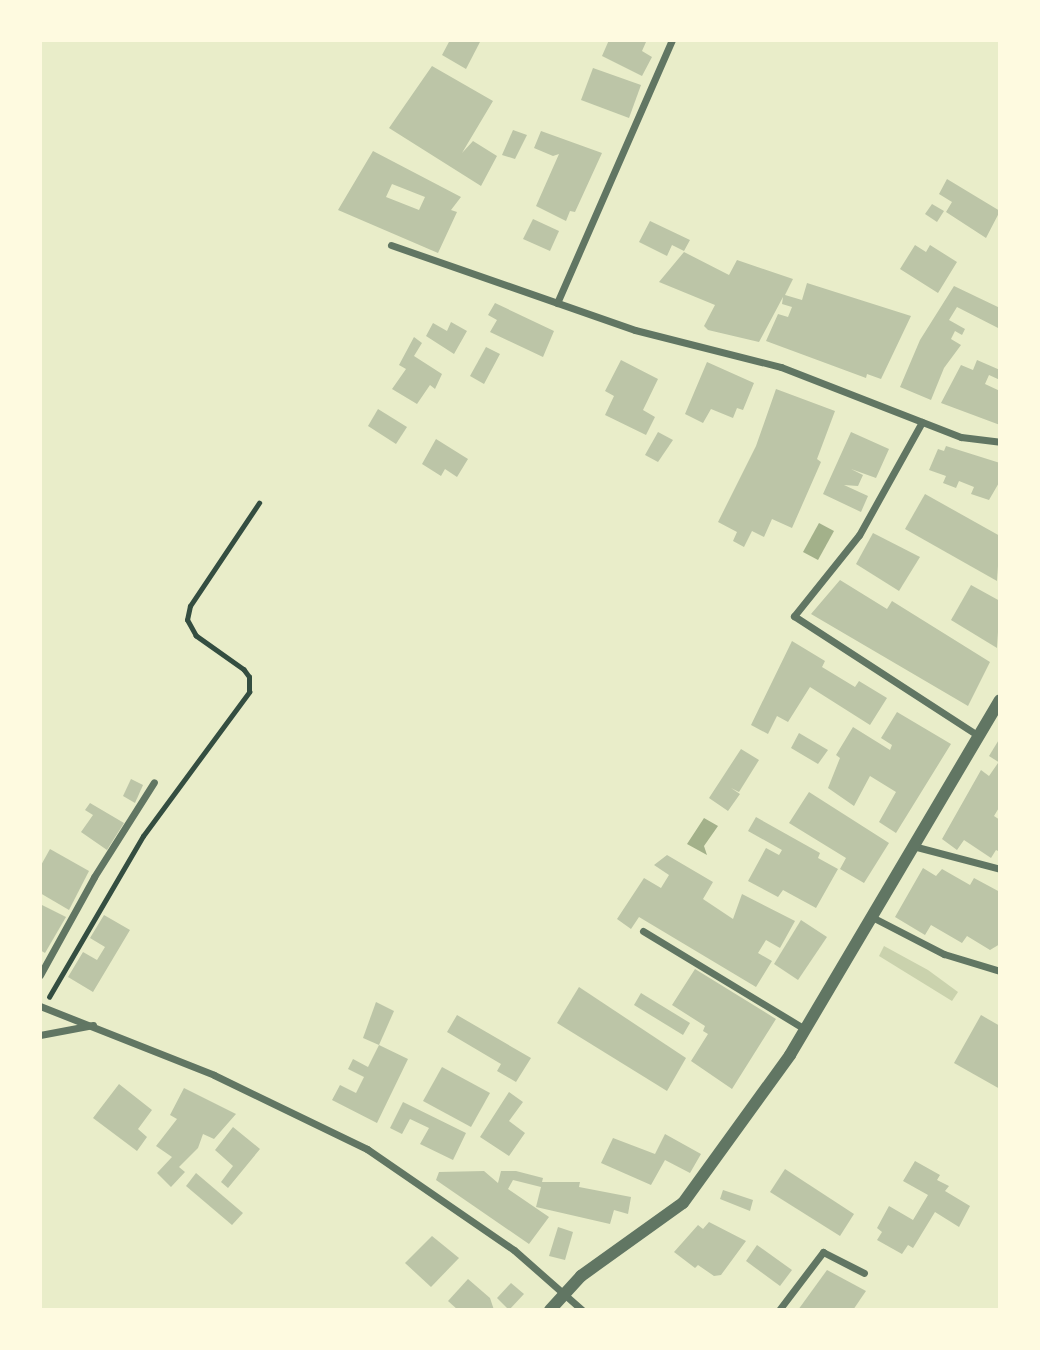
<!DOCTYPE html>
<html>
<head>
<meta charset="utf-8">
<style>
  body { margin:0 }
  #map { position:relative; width:1040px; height:1350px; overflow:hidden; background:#e9edc9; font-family:"Varela Round",sans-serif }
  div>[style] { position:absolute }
  .green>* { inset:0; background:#cad2ad }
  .water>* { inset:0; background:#a3b18a }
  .building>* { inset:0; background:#bcc5a7 }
  .path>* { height:4.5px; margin:-2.25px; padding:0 2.25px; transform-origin:2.25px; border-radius:2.25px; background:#344e41 }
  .minor>* { height:7px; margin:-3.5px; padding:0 3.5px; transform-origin:3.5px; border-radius:3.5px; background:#617663 }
  .tertiary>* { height:12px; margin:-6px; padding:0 6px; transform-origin:6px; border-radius:6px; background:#617663 }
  span { translate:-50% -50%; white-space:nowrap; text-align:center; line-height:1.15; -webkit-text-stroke:7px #fefae0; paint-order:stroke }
  .frame { position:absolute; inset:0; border:42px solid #fefae0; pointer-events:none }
</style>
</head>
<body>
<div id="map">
  <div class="green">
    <i style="clip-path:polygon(884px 946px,928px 970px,958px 992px,952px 1001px,879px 956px)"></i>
  </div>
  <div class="water">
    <i style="clip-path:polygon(819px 523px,834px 531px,818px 560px,803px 552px)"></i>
    <i style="clip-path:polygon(704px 818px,718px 826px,704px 846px,707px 855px,687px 844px)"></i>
  </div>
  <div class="building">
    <i style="clip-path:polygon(450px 40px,481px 40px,466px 69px,442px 55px)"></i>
    <i style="clip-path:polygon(609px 40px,646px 42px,642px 51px,652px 57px,642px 76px,602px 56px)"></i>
    <i style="clip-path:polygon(432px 66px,493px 101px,462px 153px,473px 141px,497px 156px,481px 186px,389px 128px)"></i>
    <i style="clip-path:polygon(593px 68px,641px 85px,629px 118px,581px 100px)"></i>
    <i style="clip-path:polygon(513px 130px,527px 135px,515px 159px,502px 155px)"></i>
    <i style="clip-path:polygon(541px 131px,602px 153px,575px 212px,570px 211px,566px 221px,536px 206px,559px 154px,553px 156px,534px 148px)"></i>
    <i style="clip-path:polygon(evenodd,373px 151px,461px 197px,451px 210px,457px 212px,438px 253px,338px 210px,373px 151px,392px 184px,425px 197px,419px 210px,386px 197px,392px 184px)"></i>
    <i style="clip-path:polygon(947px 179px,1000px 211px,986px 238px,946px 212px,952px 202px,939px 194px)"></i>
    <i style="clip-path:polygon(932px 204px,944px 211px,937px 222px,925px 214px)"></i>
    <i style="clip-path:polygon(533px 219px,559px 231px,550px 251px,523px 239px)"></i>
    <i style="clip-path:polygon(650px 221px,690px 240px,684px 251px,672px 245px,667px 256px,639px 242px)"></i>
    <i style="clip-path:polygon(915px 245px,926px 252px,930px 245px,957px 262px,938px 293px,900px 269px)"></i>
    <i style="clip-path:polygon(684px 252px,729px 275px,737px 260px,793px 279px,785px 295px,802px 300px,807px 283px,911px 316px,881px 379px,867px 374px,866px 378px,766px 341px,778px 314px,788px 317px,792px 307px,782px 304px,783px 297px,759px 342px,708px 330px,704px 326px,715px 305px,659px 282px)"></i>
    <i style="clip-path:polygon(954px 286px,1000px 308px,1000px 329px,957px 307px,949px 320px,965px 329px,962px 335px,955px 331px,951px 339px,961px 345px,944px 368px,931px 400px,900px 387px,920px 340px)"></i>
    <i style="clip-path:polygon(495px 303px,554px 331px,543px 357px,490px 332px,497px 320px,488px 315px)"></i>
    <i style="clip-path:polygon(451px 322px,467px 331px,454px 354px,426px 336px,433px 323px,447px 331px)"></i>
    <i style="clip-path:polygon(414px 337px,422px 343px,414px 356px,442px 374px,435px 389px,430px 385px,417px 404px,392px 389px,406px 369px,399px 365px)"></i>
    <i style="clip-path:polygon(486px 347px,500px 354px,484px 384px,470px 376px)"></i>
    <i style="clip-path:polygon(621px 360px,658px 379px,643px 410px,655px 417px,646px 435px,605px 415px,614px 396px,605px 391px)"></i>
    <i style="clip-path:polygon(977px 360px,1000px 370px,1000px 380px,989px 375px,985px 384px,1000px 391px,1000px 425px,941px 403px,961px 365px,973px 370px)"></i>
    <i style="clip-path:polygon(707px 362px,754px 383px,743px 410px,737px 408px,733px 418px,711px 409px,703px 423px,685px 414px)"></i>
    <i style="clip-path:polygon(776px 389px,835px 411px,817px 459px,821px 462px,792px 528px,772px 519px,764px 537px,752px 531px,744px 547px,733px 541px,737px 532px,718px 522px,756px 446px)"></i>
    <i style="clip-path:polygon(378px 409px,407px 427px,396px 444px,368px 426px)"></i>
    <i style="clip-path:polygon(658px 432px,673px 440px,658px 462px,645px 455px)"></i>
    <i style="clip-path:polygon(851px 432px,889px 449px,876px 478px,851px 469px,863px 475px,858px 486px,844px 485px,868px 496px,861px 512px,823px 494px)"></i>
    <i style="clip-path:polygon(436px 439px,468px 459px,457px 477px,445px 469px,441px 476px,422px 464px)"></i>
    <i style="clip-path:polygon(946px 446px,1000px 463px,1000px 481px,989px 500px,971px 494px,974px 487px,959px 481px,956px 488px,943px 483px,946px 476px,929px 470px,938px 449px,944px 451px)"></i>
    <i style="clip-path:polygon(925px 494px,1000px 536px,997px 581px,905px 529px)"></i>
    <i style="clip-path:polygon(873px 533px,920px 557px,899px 591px,856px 564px)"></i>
    <i style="clip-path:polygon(840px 580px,887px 609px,892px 601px,990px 662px,968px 706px,811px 614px)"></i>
    <i style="clip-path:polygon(971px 585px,1000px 601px,997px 648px,951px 620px)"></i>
    <i style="clip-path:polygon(792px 641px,825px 661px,822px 667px,855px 687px,859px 681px,887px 698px,870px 725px,810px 687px,788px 722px,777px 716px,768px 734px,751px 725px)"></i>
    <i style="clip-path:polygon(897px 712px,951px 744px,896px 833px,879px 822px,896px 792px,870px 776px,854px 806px,828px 788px,840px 758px,836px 755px,853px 727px,890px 750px,892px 745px,881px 738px)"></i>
    <i style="clip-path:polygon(799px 733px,828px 750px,818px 764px,791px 748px)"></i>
    <i style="clip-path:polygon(1000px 738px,1000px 763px,989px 756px)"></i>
    <i style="clip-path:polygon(741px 749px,759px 760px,739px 792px,731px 788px,740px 794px,728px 811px,709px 798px)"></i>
    <i style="clip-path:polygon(998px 763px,1000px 806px,994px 816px,1000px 820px,1000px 852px,996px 850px,991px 858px,964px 840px,957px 850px,942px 839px,981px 770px,989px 776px)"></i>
    <i style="clip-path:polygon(131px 779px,143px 785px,135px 803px,123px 796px)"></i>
    <i style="clip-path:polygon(809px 792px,889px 843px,864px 883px,840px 869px,846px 858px,789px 823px)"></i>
    <i style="clip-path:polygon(90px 803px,124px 823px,107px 850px,81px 832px,93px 815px,85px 810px)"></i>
    <i style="clip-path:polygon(756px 817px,820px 853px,818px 858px,838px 869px,816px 908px,783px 890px,778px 897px,748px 881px,766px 848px,779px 855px,782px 850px,748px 831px)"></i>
    <i style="clip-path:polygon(50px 849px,89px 871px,69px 910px,40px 893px,40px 867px)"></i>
    <i style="clip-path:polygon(667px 855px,713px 882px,703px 899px,733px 919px,742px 894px,795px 921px,780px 948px,766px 940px,758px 953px,772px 961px,756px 987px,639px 917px,631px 929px,617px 919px,644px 878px,661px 888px,669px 875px,654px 865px)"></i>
    <i style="clip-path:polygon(923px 868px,936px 876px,942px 869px,970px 885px,974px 878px,1000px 892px,1000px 944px,990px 950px,967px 936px,962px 943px,931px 925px,925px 935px,895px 917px)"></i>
    <i style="clip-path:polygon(40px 904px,66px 917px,45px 953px,40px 950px)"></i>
    <i style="clip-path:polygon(104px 915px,130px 930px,93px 992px,68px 977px,83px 952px,97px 960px,105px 947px,90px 938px)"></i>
    <i style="clip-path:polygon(801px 920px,827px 937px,798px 980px,774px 964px)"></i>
    <i style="clip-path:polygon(695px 969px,776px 1019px,732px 1089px,691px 1061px,708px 1034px,703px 1031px,705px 1026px,672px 1005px)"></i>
    <i style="clip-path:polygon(579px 987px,686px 1058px,667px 1091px,557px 1023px)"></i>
    <i style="clip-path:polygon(641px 993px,690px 1023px,683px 1035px,634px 1005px)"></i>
    <i style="clip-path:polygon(376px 1002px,394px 1011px,379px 1045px,363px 1038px)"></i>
    <i style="clip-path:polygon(457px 1015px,531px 1058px,516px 1082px,497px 1071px,501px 1064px,447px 1032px)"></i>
    <i style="clip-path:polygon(981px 1015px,1000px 1026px,1000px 1089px,954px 1063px)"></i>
    <i style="clip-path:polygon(379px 1045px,408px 1059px,377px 1123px,332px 1100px,340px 1085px,356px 1093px,364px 1077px,348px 1069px,353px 1059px,368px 1067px)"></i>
    <i style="clip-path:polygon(442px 1067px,490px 1093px,471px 1127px,423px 1101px)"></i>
    <i style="clip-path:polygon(119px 1084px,152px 1110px,138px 1129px,147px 1137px,137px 1151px,93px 1118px)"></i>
    <i style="clip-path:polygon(184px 1088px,236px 1114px,214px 1139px,203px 1134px,198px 1148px,179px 1167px,185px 1172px,171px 1187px,157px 1173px,172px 1157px,156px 1146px,177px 1119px,170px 1115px)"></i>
    <i style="clip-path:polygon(509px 1092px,523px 1102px,509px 1121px,525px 1133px,509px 1156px,480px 1137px)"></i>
    <i style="clip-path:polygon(403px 1102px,466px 1133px,453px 1160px,420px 1144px,429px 1128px,410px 1119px,402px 1134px,390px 1128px)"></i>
    <i style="clip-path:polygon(233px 1127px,260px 1149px,228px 1188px,221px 1182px,233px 1166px,215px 1150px)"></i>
    <i style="clip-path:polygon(665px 1134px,701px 1154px,690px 1173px,665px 1160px,651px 1185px,601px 1163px,613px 1138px,655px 1154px)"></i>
    <i style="clip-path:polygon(915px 1161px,940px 1175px,937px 1180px,949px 1186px,945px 1191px,970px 1206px,959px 1227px,935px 1212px,913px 1248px,908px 1245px,902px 1254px,877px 1240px,882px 1232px,877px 1228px,889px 1206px,913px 1220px,928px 1195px,903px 1181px)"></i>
    <i style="clip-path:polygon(785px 1169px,854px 1214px,840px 1236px,770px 1192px)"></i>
    <i style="clip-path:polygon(484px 1171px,498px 1183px,501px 1171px,516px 1171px,543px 1178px,542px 1182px,580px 1182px,579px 1187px,631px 1197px,628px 1214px,614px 1210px,610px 1224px,536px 1207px,541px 1187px,513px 1180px,508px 1189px,549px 1217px,529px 1244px,436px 1180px,439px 1172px)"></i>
    <i style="clip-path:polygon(196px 1173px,243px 1213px,232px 1225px,186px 1186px)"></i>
    <i style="clip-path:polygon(723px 1190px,753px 1200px,750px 1211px,720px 1199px)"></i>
    <i style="clip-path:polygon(709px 1222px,746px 1241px,721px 1275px,714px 1276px,698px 1265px,695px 1268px,674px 1252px,698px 1225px,703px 1229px)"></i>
    <i style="clip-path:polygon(558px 1227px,573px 1232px,565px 1260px,549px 1256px)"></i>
    <i style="clip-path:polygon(432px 1236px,459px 1258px,431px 1287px,405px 1263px)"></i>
    <i style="clip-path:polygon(757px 1245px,792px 1270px,780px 1286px,746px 1261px)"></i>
    <i style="clip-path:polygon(827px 1270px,866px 1291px,853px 1310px,798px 1310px)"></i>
    <i style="clip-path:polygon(468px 1279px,490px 1298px,494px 1310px,458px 1310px,448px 1301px)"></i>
    <i style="clip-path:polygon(511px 1283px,524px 1294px,509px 1310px,497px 1298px)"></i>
  </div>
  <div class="path">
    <i style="left:49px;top:997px;width:186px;rotate:-59.7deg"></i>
    <i style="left:143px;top:836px;width:179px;rotate:-53.6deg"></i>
    <i style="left:249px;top:692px;width:15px;rotate:-90deg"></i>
    <i style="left:249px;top:677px;width:9px;rotate:-126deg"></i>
    <i style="left:244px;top:670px;width:59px;rotate:-144.7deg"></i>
    <i style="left:196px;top:636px;width:18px;rotate:-119deg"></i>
    <i style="left:187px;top:620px;width:14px;rotate:-78deg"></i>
    <i style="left:190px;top:606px;width:124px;rotate:-56.2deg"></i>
  </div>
  <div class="minor">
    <i style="left:391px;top:245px;width:258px;rotate:19.2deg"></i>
    <i style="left:635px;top:330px;width:151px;rotate:14.2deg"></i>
    <i style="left:781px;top:367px;width:193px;rotate:21.3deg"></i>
    <i style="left:961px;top:437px;width:39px;rotate:7deg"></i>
    <i style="left:557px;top:303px;width:287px;rotate:-66.4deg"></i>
    <i style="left:922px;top:422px;width:129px;rotate:119.1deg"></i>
    <i style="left:859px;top:535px;width:104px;rotate:128.7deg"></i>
    <i style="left:794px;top:616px;width:221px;rotate:33deg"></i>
    <i style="left:913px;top:846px;width:90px;rotate:14.8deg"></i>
    <i style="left:872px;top:917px;width:81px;rotate:27.2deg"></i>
    <i style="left:944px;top:954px;width:59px;rotate:16.9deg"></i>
    <i style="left:643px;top:931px;width:189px;rotate:31.2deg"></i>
    <i style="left:40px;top:975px;width:112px;rotate:-61.1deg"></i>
    <i style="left:94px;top:877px;width:112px;rotate:-57.7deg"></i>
    <i style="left:40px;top:1006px;width:187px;rotate:21.6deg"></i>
    <i style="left:214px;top:1075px;width:170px;rotate:25.8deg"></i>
    <i style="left:367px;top:1149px;width:178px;rotate:34.5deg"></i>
    <i style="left:514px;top:1250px;width:91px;rotate:41.4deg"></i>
    <i style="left:40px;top:1035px;width:54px;rotate:-10.7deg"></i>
    <i style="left:779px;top:1310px;width:73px;rotate:-52.8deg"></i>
    <i style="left:823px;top:1252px;width:46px;rotate:27.1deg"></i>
  </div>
  <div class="tertiary">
    <i style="left:550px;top:1310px;width:46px;rotate:-47.6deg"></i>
    <i style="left:581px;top:1276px;width:125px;rotate:-35.6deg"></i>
    <i style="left:683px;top:1203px;width:183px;rotate:-54.1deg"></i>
    <i style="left:790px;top:1055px;width:412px;rotate:-59.4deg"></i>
  </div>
  <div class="frame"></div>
</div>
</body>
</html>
